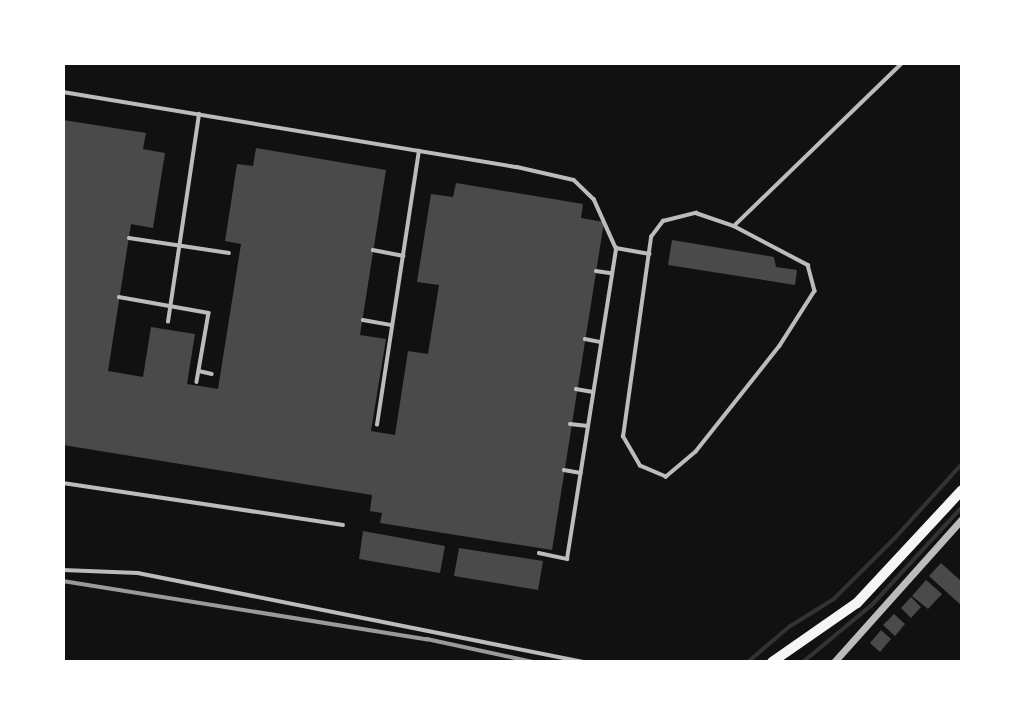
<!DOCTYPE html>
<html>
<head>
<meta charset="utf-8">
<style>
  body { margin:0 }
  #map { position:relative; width:1025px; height:725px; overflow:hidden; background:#111; font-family:"Alegreya Sans",sans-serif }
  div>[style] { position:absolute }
  .stream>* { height:3.5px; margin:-1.75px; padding:0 1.75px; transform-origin:1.75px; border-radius:1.75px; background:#333 }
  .building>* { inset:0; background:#4a4a4a }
  .service>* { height:3.5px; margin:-1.75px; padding:0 1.75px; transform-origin:1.75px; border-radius:1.75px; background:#bcbcbc }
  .minor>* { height:7px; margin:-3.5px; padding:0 3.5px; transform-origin:3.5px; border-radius:3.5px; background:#bcbcbc }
  .secondary>* { height:10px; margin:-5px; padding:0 5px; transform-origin:5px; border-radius:5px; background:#f5f5f5 }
  .rail>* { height:3.5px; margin:-1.75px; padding:0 1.75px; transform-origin:1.75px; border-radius:1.75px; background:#9a9a9a }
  span { translate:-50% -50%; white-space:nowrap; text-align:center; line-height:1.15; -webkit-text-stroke:5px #fff; paint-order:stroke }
  .frame { position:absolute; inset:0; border:65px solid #fff; pointer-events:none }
</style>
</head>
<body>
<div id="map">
  <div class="stream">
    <i style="left:748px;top:662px;width:54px;rotate:-40.5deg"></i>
    <i style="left:789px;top:627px;width:53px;rotate:-31.9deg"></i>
    <i style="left:834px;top:599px;width:86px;rotate:-45deg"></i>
    <i style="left:895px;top:538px;width:100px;rotate:-47.8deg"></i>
    <i style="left:803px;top:662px;width:89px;rotate:-39.6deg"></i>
    <i style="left:872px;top:605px;width:133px;rotate:-47.4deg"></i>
  </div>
  <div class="building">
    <i style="clip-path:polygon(63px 120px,146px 133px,143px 149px,165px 153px,153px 228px,131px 224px,108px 371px,143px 377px,151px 327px,195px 334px,187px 384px,218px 389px,241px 244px,225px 241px,237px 164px,253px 166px,256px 148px,386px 170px,360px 335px,386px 339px,371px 431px,395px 435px,408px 351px,428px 354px,439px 285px,417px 282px,431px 194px,453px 197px,456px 183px,583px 204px,581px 218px,604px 222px,552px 550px,380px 523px,382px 513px,370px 511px,372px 495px,63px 445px)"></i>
    <i style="clip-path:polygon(672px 240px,774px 257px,776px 267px,797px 270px,795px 285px,668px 265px)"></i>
    <i style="clip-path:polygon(363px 531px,445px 546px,440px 573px,359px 559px)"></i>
    <i style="clip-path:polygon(459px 548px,543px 561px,538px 590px,454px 576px)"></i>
    <i style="clip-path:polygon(941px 563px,962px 582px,962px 606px,929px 576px)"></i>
    <i style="clip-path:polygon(926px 580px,942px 594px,928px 609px,912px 596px)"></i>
    <i style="clip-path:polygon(911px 597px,921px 607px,911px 618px,901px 608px)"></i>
    <i style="clip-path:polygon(894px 614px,905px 624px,895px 636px,883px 625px)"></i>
    <i style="clip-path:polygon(881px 630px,891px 639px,880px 652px,870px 643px)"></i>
  </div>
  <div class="service">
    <i style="left:63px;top:92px;width:460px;rotate:9.4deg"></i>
    <i style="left:517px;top:167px;width:58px;rotate:12.8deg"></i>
    <i style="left:574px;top:180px;width:28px;rotate:44deg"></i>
    <i style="left:594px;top:199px;width:54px;rotate:65.8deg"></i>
    <i style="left:616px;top:248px;width:34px;rotate:10deg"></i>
    <i style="left:696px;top:213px;width:40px;rotate:18.9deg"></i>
    <i style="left:734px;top:226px;width:84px;rotate:27.8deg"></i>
    <i style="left:808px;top:265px;width:27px;rotate:75deg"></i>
    <i style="left:815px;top:291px;width:65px;rotate:122.5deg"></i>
    <i style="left:780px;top:346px;width:135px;rotate:128.4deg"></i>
    <i style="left:696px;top:452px;width:39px;rotate:140deg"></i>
    <i style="left:666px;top:477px;width:28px;rotate:-157deg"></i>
    <i style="left:640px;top:466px;width:34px;rotate:-120deg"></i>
    <i style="left:623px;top:437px;width:202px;rotate:-82deg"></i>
    <i style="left:651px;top:237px;width:20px;rotate:-53deg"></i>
    <i style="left:663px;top:221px;width:34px;rotate:-14deg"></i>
    <i style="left:734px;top:226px;width:234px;rotate:-44.1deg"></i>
    <i style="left:129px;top:238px;width:101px;rotate:8.5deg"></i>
    <i style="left:373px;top:250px;width:31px;rotate:11deg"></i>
    <i style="left:596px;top:271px;width:15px;rotate:8deg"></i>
    <i style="left:119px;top:297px;width:91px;rotate:10.1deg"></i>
    <i style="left:209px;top:313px;width:70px;rotate:99.9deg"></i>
    <i style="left:363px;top:320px;width:29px;rotate:10deg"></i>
    <i style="left:168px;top:322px;width:210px;rotate:-81.5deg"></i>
    <i style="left:585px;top:339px;width:16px;rotate:11deg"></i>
    <i style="left:199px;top:371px;width:13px;rotate:13deg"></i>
    <i style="left:576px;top:389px;width:17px;rotate:10deg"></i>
    <i style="left:570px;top:424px;width:18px;rotate:6deg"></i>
    <i style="left:377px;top:425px;width:277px;rotate:-81.3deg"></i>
    <i style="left:564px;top:470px;width:17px;rotate:10deg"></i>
    <i style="left:63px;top:483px;width:283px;rotate:8.5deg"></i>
    <i style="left:539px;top:553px;width:29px;rotate:12deg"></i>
    <i style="left:567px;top:559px;width:315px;rotate:-81deg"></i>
    <i style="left:63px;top:570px;width:75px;rotate:2.3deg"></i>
    <i style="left:138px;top:573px;width:454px;rotate:11.3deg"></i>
  </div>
  <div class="minor">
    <i style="left:834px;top:662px;width:192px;rotate:-48.2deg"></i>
  </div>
  <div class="secondary">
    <i style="left:772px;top:662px;width:103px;rotate:-34.8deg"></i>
    <i style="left:857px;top:603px;width:154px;rotate:-47.1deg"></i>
  </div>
  <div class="rail">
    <i style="left:63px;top:581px;width:369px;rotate:9.1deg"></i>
    <i style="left:427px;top:639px;width:108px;rotate:12.2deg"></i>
  </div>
  <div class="frame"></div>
</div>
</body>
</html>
